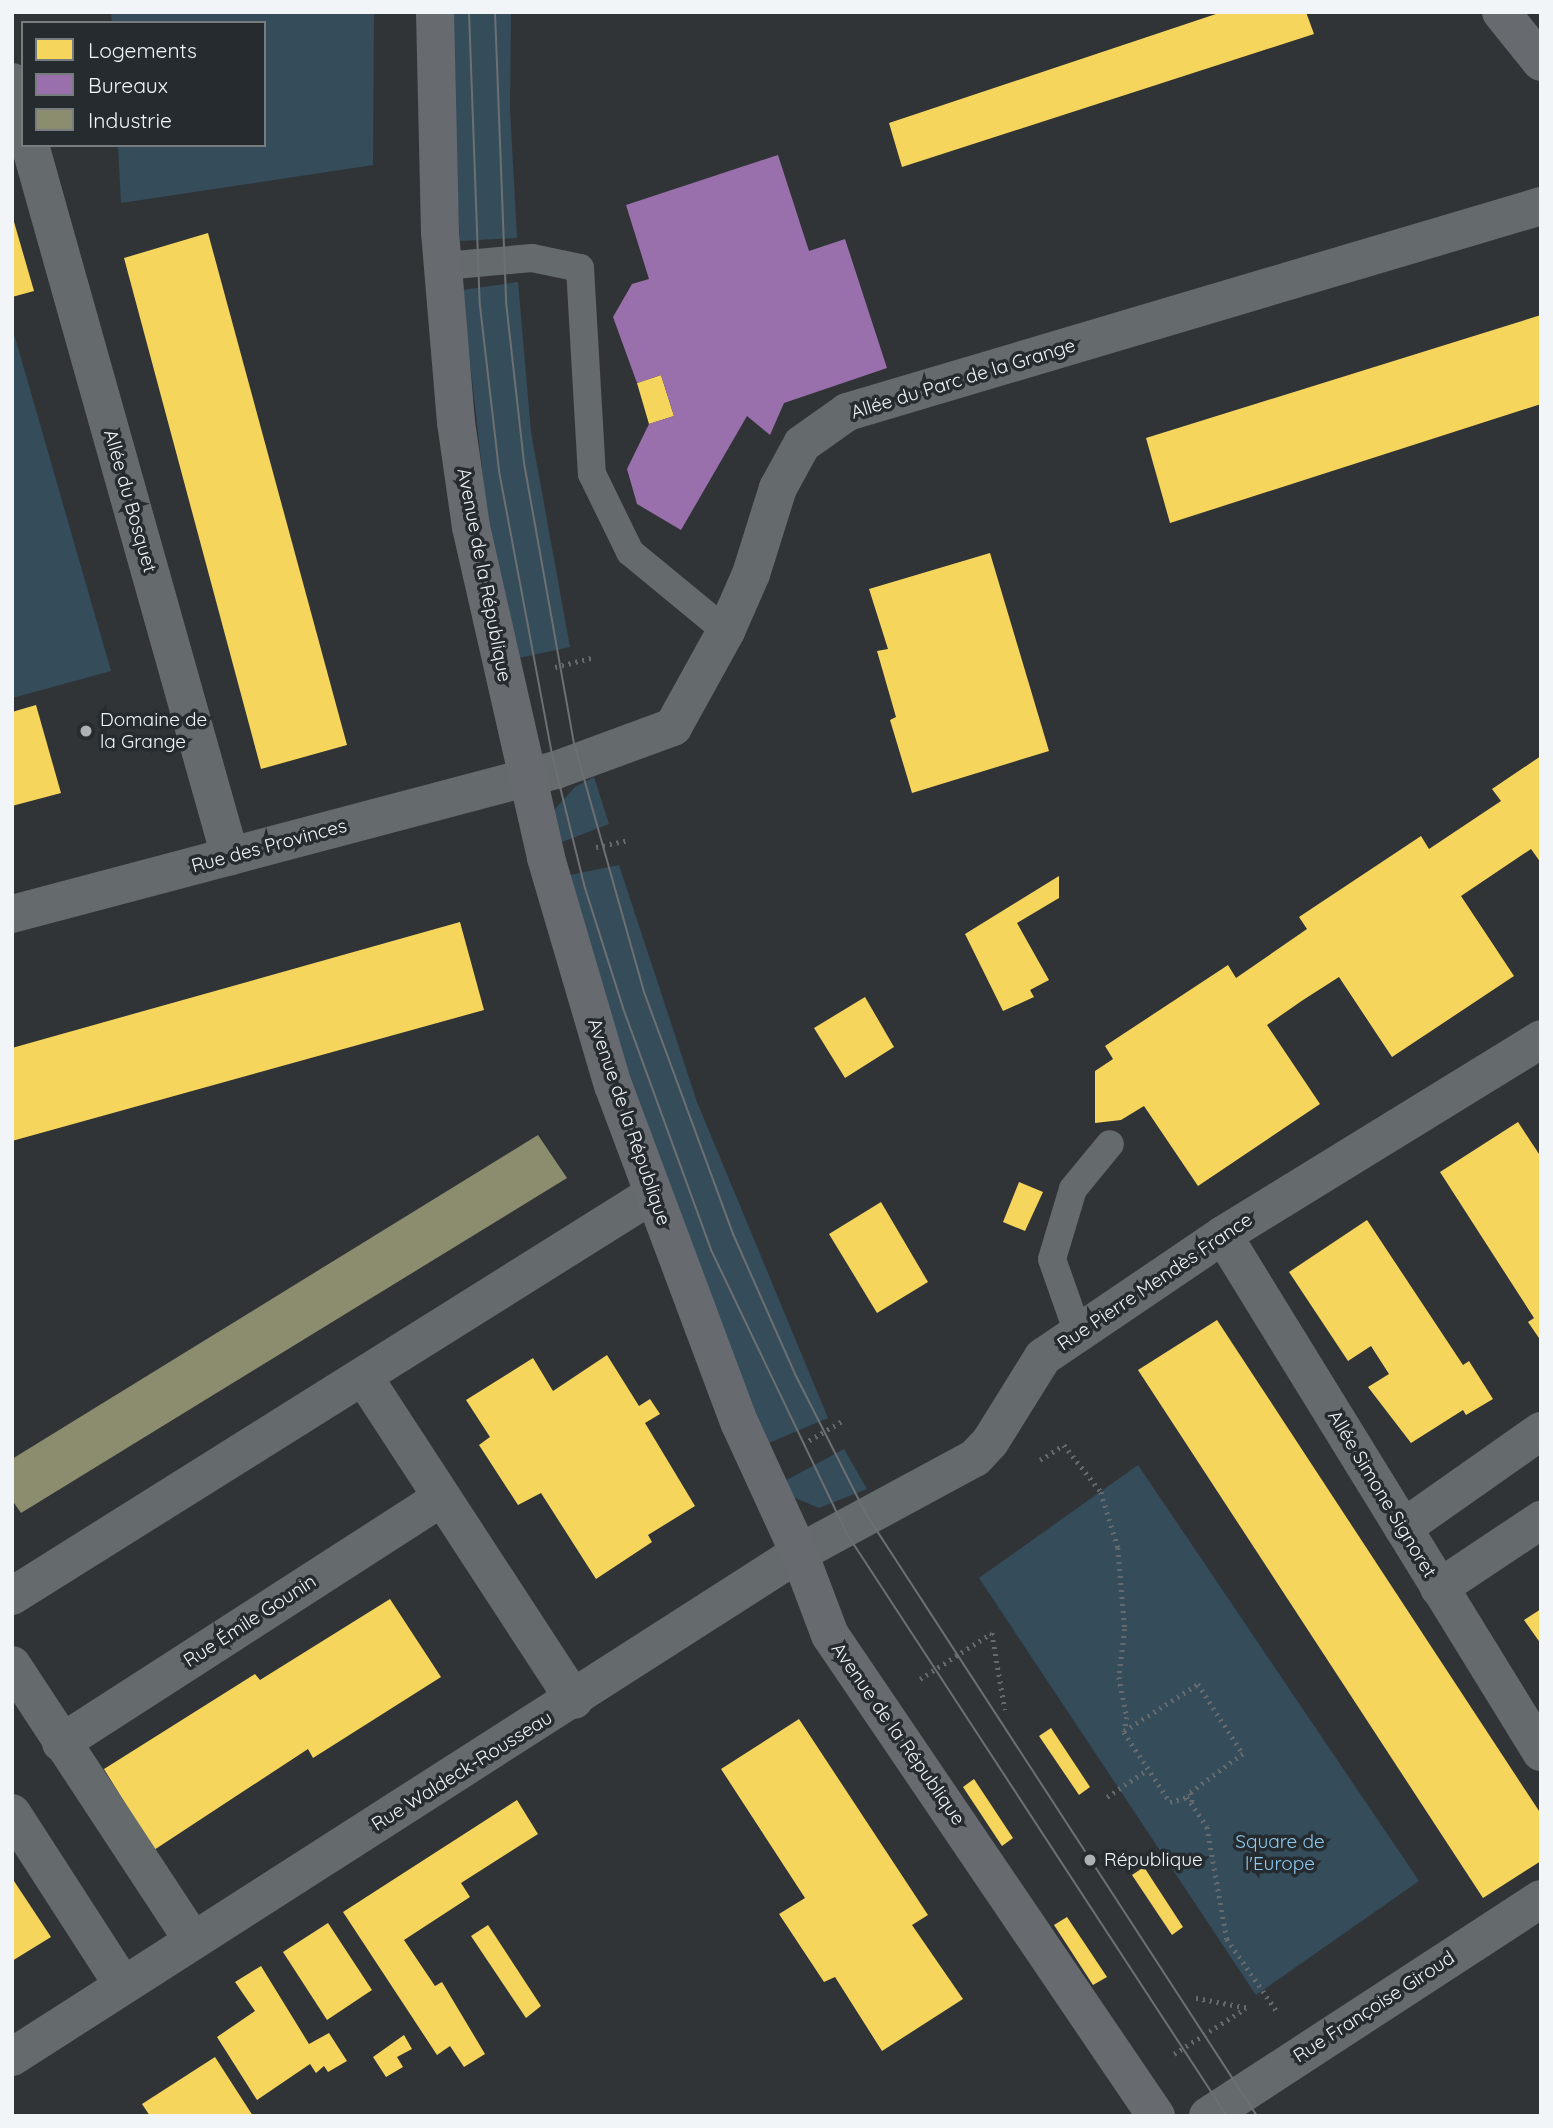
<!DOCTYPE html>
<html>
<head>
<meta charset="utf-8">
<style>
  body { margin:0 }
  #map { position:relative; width:1553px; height:2128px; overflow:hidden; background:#313437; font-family:Quicksand,sans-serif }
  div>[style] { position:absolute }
  .green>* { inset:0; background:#354c5b }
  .homes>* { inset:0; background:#f6d55c }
  .offices>* { inset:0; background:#9970ab }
  .industry>* { inset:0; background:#8c8c6e }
  .path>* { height:4.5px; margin-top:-2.25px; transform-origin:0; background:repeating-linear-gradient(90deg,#666a6d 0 2px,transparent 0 7px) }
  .lane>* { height:28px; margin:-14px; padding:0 14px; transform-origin:14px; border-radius:14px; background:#656a6d }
  .street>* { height:38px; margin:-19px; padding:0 19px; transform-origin:19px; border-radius:19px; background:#656a6d }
  .secondary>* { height:38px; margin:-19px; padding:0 19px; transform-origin:19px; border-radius:19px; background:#676b70 }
  .tram>* { height:2px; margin:-1px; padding:0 1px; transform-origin:1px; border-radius:1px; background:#6c7072 }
  .dots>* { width:19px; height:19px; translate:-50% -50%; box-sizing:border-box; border:4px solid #252b2f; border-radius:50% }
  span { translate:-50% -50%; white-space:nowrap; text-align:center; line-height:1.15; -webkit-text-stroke:7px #252b2f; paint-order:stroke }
  .street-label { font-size:19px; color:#f1f5f8 }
  .poi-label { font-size:19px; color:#f1f5f8 }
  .left { translate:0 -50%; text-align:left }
  .park-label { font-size:19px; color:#8dc9f0 }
  .frame { position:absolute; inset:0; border:14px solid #f1f5f8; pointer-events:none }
  .legend { position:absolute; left:21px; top:21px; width:245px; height:126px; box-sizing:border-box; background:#252b2f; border:2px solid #777c7f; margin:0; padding:9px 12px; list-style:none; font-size:21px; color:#f1f5f8 }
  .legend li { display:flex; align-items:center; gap:14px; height:35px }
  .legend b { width:35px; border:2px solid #777c7f }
</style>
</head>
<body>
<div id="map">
  <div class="green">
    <i style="clip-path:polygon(111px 12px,374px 12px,373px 165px,121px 203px,118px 145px,264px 145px,264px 23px,112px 23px)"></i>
    <i style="clip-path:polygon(447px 12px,511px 12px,510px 110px,517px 238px,460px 241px)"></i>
    <i style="clip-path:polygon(518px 282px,531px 432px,570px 647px,519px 658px,492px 558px,462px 290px)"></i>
    <i style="clip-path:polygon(12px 327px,111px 671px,12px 698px)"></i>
    <i style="clip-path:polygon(594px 777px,609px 824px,557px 844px,555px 809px,575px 787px)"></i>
    <i style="clip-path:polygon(619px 865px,697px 1102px,828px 1418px,764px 1445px,594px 983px,565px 876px)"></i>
    <i style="clip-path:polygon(844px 1449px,867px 1489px,819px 1508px,793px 1497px,783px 1482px)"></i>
    <i style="clip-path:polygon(1138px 1465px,1419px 1881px,1256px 1995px,979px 1578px)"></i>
  </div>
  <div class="homes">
    <i style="clip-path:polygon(1222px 12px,1306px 12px,1314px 34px,902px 167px,889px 123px)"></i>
    <i style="clip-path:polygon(12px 215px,34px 291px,12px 297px)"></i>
    <i style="clip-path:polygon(208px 233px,347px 745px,261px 769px,124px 258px)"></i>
    <i style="clip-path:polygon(1541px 315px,1541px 404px,1170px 523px,1146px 438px)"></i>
    <i style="clip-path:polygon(661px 375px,674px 416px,649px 424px,637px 383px)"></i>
    <i style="clip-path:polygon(990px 553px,1049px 751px,912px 793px,890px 720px,896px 717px,877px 651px,888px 649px,869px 589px)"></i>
    <i style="clip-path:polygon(36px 705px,61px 793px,12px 806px,12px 712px)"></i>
    <i style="clip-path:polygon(1541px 756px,1541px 863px,1531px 849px,1461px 896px,1514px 976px,1392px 1057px,1339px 977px,1303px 1000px,1267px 1025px,1320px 1104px,1198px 1186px,1144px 1106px,1121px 1120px,1095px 1123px,1095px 1071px,1113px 1059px,1105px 1046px,1228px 965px,1236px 978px,1307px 929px,1299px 917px,1421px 836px,1429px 849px,1501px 801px,1492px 789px)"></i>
    <i style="clip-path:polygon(1059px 876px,1059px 898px,1017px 923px,1049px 980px,1030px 990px,1034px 997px,1003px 1011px,965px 934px)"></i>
    <i style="clip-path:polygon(460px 922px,484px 1010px,12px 1141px,12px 1048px)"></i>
    <i style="clip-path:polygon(865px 997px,894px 1047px,845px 1078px,814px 1028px)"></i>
    <i style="clip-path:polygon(1518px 1122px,1541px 1157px,1541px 1341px,1528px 1322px,1534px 1318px,1440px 1172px)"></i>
    <i style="clip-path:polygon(1019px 1182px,1043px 1192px,1025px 1231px,1003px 1222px)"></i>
    <i style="clip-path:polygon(881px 1202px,928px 1282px,877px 1313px,829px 1234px)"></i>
    <i style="clip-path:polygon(1367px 1220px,1463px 1365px,1469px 1361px,1493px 1399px,1466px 1415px,1463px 1410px,1411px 1443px,1368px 1387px,1389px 1374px,1371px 1346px,1348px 1361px,1289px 1272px)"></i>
    <i style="clip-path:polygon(1217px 1320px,1541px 1814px,1541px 1861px,1483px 1898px,1138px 1370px)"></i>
    <i style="clip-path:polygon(607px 1355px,639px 1406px,650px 1399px,660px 1414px,645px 1423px,695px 1506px,648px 1535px,652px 1542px,596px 1579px,541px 1493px,518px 1505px,479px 1445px,490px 1437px,466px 1400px,533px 1358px,553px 1391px)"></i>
    <i style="clip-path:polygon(390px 1599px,441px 1677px,313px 1758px,308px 1749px,154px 1850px,104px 1769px,255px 1674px,260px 1680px)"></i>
    <i style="clip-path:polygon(1541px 1609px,1541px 1644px,1524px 1620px)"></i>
    <i style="clip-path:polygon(799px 1719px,928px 1915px,912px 1925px,963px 1999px,882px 2051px,835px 1977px,824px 1982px,779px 1914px,805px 1898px,721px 1769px)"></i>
    <i style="clip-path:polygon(1051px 1728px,1090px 1787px,1079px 1795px,1039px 1736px)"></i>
    <i style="clip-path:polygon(974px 1779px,1013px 1838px,1002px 1846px,963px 1787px)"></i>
    <i style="clip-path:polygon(517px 1800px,538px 1834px,461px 1883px,470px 1897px,404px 1940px,435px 1986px,442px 1982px,485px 2054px,464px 2067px,450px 2046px,437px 2055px,343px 1912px)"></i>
    <i style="clip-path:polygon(1144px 1867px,1183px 1927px,1172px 1935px,1132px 1875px)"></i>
    <i style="clip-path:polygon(12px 1878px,51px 1937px,12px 1961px)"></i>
    <i style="clip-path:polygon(1067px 1917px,1107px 1977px,1093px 1985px,1054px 1925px)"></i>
    <i style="clip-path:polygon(328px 1923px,372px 1990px,327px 2020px,283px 1952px)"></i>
    <i style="clip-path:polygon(488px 1925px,541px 2006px,526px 2018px,471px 1936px)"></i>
    <i style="clip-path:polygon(261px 1966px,309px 2044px,329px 2033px,347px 2061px,328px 2072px,324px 2066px,316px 2073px,310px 2064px,257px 2100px,217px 2037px,255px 2011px,235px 1982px)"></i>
    <i style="clip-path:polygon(404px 2035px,412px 2049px,397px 2057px,403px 2067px,386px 2077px,373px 2057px)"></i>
    <i style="clip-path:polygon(215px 2057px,253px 2116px,150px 2116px,142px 2104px)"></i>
  </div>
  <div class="offices">
    <i style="clip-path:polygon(778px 155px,809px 251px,845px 239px,887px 368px,784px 403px,770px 435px,747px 416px,681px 530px,637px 504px,627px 469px,649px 424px,674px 416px,661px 375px,637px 383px,613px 317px,632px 284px,649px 279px,626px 205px)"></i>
  </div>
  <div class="industry">
    <i style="clip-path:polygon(538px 1135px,567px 1178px,21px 1513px,12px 1500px,12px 1459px)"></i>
  </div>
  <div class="path">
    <i style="left:555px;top:667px;width:38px;rotate:-14deg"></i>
    <i style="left:596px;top:847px;width:34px;rotate:-12deg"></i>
    <i style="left:803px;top:1444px;width:48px;rotate:-30.3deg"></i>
    <i style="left:1040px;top:1460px;width:28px;rotate:-32deg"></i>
    <i style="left:1064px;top:1445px;width:60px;rotate:51.8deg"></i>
    <i style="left:1101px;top:1492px;width:59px;rotate:73.1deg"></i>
    <i style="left:1118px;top:1548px;width:81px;rotate:85.1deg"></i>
    <i style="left:1125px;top:1629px;width:48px;rotate:97.1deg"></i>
    <i style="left:1119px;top:1677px;width:41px;rotate:78.7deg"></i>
    <i style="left:1127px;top:1717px;width:15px;rotate:101deg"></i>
    <i style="left:1124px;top:1732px;width:84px;rotate:56.7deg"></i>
    <i style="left:1170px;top:1802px;width:18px;rotate:-16deg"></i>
    <i style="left:1187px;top:1797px;width:36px;rotate:56deg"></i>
    <i style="left:1207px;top:1827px;width:114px;rotate:79.9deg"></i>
    <i style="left:1227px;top:1939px;width:90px;rotate:55.4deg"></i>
    <i style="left:920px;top:1679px;width:85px;rotate:-32.6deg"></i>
    <i style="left:992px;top:1633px;width:78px;rotate:80.4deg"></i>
    <i style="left:1124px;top:1731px;width:88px;rotate:-32.4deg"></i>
    <i style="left:1198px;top:1684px;width:83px;rotate:57.3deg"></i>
    <i style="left:1243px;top:1754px;width:66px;rotate:143.7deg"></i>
    <i style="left:1190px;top:1793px;width:11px;rotate:75deg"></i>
    <i style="left:1107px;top:1797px;width:48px;rotate:-34deg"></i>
    <i style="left:1174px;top:2054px;width:85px;rotate:-32.6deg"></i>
    <i style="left:1246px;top:2008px;width:53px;rotate:-169.1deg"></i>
  </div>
  <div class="lane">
    <i style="left:444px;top:266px;width:88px;rotate:-5.2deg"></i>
    <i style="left:532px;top:258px;width:49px;rotate:11.8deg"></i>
    <i style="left:580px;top:268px;width:206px;rotate:86.7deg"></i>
    <i style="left:592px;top:474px;width:87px;rotate:64deg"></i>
    <i style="left:630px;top:552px;width:124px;rotate:39.5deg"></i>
    <i style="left:1078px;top:1333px;width:78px;rotate:-109.4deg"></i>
    <i style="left:1052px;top:1259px;width:73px;rotate:-73.3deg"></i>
    <i style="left:1073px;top:1189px;width:58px;rotate:-50.6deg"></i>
  </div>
  <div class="street">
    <i style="left:12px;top:82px;width:39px;rotate:73deg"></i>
    <i style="left:30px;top:145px;width:739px;rotate:74.29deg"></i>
    <i style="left:12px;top:914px;width:563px;rotate:-14.83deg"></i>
    <i style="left:556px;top:770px;width:125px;rotate:-20.2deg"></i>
    <i style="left:673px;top:727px;width:110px;rotate:-61.1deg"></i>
    <i style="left:726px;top:631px;width:62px;rotate:-66.3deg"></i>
    <i style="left:751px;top:574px;width:90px;rotate:-72.6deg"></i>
    <i style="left:778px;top:488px;width:50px;rotate:-61.4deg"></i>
    <i style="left:802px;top:444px;width:55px;rotate:-35.4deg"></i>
    <i style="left:847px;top:412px;width:724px;rotate:-16.53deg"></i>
    <i style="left:1223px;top:1235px;width:607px;rotate:58.4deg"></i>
    <i style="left:365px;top:1379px;width:383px;rotate:56.9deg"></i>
    <i style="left:1403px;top:1528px;width:169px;rotate:-35.1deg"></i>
    <i style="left:1439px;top:1588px;width:123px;rotate:-33.7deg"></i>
    <i style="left:12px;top:1596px;width:757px;rotate:-32.09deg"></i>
    <i style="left:12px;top:1665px;width:330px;rotate:56.7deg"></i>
    <i style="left:61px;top:1743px;width:450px;rotate:-32.8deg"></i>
    <i style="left:12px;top:1813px;width:205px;rotate:57.2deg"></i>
    <i style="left:12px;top:2057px;width:935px;rotate:-32.64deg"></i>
    <i style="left:799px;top:1553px;width:200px;rotate:-28.4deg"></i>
    <i style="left:975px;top:1458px;width:22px;rotate:-47deg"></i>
    <i style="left:990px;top:1442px;width:100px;rotate:-58.1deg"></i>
    <i style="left:1043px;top:1357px;width:217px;rotate:-34.1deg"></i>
    <i style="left:1223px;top:1235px;width:374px;rotate:-31.6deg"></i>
    <i style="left:1208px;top:2116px;width:397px;rotate:-33.1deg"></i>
  </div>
  <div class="secondary">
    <i style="left:435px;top:12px;width:220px;rotate:88.7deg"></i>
    <i style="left:440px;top:232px;width:191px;rotate:85.2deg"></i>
    <i style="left:456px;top:422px;width:106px;rotate:81.9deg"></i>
    <i style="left:471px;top:527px;width:339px;rotate:77.2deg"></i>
    <i style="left:546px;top:858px;width:237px;rotate:73.6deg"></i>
    <i style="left:613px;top:1085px;width:362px;rotate:69.5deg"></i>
    <i style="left:740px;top:1424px;width:142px;rotate:65.4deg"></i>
    <i style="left:799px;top:1553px;width:88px;rotate:69.3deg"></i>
    <i style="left:830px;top:1635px;width:581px;rotate:55.87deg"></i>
    <i style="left:1501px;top:12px;width:64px;rotate:51.3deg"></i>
  </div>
  <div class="tram">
    <i style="left:469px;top:12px;width:294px;rotate:87.9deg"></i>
    <i style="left:480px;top:306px;width:166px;rotate:83.4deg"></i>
    <i style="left:499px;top:471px;width:288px;rotate:79.4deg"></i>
    <i style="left:552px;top:754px;width:138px;rotate:76.2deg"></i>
    <i style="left:585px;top:888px;width:126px;rotate:72.4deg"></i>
    <i style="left:623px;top:1008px;width:258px;rotate:70deg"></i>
    <i style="left:711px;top:1250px;width:315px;rotate:64.4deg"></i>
    <i style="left:847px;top:1534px;width:695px;rotate:56.86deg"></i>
    <i style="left:495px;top:12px;width:290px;rotate:87.8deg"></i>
    <i style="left:506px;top:302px;width:162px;rotate:83.6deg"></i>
    <i style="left:524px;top:463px;width:284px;rotate:79.9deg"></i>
    <i style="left:574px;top:743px;width:259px;rotate:74.3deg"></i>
    <i style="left:644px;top:992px;width:258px;rotate:69.8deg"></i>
    <i style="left:733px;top:1234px;width:153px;rotate:66.1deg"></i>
    <i style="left:795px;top:1374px;width:157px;rotate:63.1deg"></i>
    <i style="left:866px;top:1514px;width:718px;rotate:57deg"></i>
  </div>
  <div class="dots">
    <i style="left:86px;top:731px;background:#aeb1b4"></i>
    <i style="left:1090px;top:1860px;background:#aeb1b4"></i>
  </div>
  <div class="street-label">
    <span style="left:963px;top:379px;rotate:-17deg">Allée du Parc de la Grange</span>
    <span style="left:130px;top:501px;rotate:74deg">Allée du Bosquet</span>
    <span style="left:484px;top:575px;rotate:79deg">Avenue de la République</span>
    <span style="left:269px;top:846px;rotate:-15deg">Rue des Provinces</span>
    <span style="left:629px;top:1122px;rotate:71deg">Avenue de la République</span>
    <span style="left:1155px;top:1282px;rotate:-34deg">Rue Pierre Mendès France</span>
    <span style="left:1382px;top:1494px;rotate:59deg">Allée Simone Signoret</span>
    <span style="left:250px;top:1621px;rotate:-33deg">Rue Émile Gounin</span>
    <span style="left:898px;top:1734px;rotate:55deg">Avenue de la République</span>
    <span style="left:462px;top:1771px;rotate:-32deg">Rue Waldeck-Rousseau</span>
    <span style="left:1374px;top:2007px;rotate:-33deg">Rue Françoise Giroud</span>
  </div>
  <div class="poi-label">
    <span class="left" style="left:100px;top:731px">Domaine de<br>la Grange</span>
    <span class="left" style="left:1104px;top:1860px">République</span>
  </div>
  <div class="park-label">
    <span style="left:1280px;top:1853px">Square de<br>l'Europe</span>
  </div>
  <div class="frame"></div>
  <ul class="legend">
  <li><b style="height:19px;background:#f6d55c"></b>Logements</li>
  <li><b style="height:19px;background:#9970ab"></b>Bureaux</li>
  <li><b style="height:19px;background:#8c8c6e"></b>Industrie</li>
  </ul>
</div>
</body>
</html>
